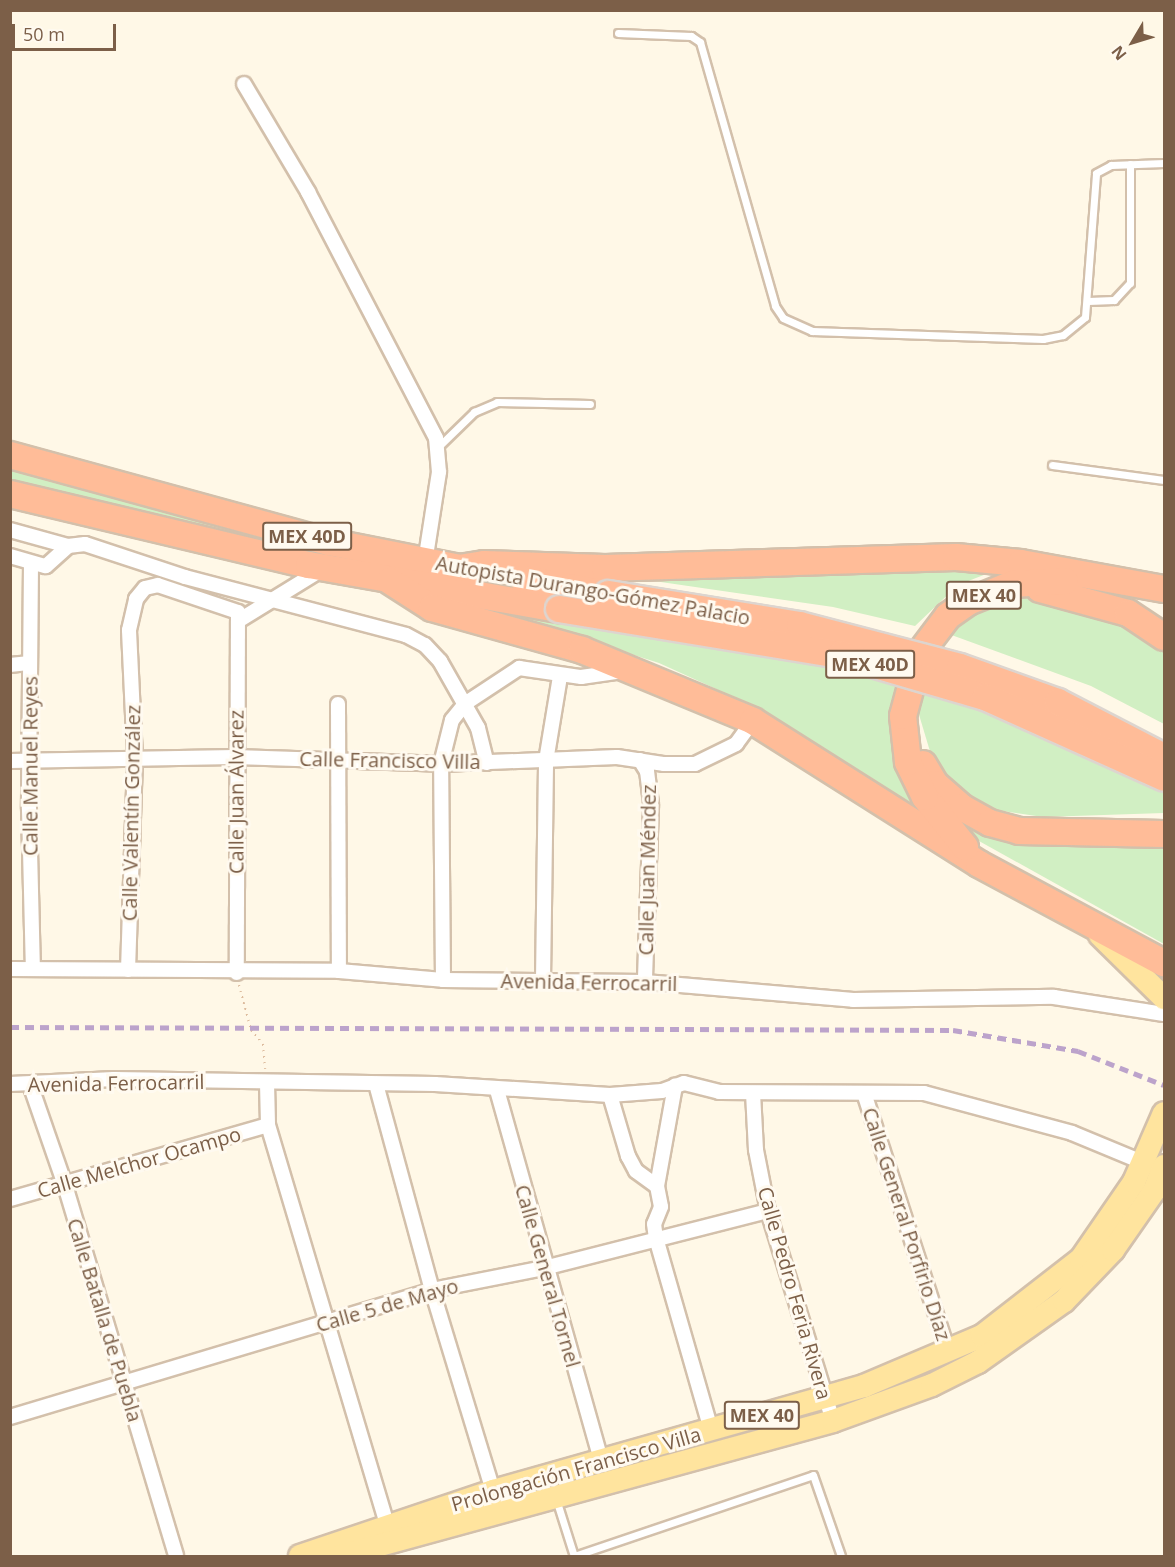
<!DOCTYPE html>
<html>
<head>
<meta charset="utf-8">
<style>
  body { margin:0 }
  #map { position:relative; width:1175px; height:1567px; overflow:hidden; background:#fff8e7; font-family:"Open Sans",sans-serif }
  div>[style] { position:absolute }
  .green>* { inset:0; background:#d1efc3 }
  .path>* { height:2px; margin-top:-1px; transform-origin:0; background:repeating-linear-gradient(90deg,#ddbc9e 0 1.5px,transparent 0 6px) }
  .roads { filter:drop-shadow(2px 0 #d3c0ab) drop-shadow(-2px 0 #d3c0ab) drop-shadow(0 2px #d3c0ab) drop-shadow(0 -2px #d3c0ab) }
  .service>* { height:7px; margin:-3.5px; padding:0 3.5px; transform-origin:3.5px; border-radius:3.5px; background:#fff }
  .minor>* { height:14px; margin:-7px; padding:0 7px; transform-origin:7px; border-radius:7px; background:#fff }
  .primary>* { height:22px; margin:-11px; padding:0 11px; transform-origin:11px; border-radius:11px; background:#ffe49e }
  .motorway>* { height:26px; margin:-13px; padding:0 13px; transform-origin:13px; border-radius:13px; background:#ffbc98 }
  .rail>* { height:4.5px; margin-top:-2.25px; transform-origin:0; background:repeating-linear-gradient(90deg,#bca3cb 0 9px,transparent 0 15px) }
  .bridges { filter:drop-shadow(2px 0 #ddd5cf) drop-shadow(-2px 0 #ddd5cf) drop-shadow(0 2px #ddd5cf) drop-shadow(0 -2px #ddd5cf) }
  .motorway-bridge>* { height:26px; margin:-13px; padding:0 13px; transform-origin:13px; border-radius:13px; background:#ffbc98 }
  span { translate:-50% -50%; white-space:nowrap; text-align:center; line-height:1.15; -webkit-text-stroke:6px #fffaf0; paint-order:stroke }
  .shield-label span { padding:2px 4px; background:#fffaf0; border:2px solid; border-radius:4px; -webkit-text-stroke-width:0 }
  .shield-label { font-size:18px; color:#7c5f48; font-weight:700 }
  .street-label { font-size:20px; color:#7c5f48 }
  .frame { position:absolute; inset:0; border:12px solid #7c5f48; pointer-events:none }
  .north { position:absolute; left:1103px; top:12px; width:60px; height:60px; -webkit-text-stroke:4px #fffaf0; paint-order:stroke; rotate:232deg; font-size:16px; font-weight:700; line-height:24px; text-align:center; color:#7c5f48 }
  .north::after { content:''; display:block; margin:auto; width:21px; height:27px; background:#7c5f48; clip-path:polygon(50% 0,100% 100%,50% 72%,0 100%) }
  .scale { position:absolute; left:12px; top:24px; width:104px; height:27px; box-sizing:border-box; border:3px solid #7c5f48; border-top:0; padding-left:8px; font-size:18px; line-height:21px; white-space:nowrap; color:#7c5f48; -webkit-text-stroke:4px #fffaf0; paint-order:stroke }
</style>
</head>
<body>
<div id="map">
  <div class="green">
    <i style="clip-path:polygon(10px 466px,332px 552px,484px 583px,331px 561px,11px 479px)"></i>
    <i style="clip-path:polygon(1012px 564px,958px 585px,915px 626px,833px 607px,592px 572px)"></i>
    <i style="clip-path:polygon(1053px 593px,1164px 642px,1164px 724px,1091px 686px,946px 633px,954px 623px,1004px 595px)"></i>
    <i style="clip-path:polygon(448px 596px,682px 633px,897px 679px,892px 721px,929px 821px,800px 735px,714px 688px,659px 663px)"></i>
    <i style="clip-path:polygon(919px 684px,1164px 783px,1164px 813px,1043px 817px,988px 809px,947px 780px,932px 758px,917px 708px)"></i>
    <i style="clip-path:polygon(950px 809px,1164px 838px,1164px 944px,979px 841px,958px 824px)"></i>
  </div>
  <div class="path">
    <i style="left:239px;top:985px;width:47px;rotate:75.1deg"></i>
    <i style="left:251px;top:1030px;width:18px;rotate:49deg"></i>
    <i style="left:263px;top:1044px;width:25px;rotate:85deg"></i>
  </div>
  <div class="roads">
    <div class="service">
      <i style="left:618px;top:33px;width:73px;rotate:2.4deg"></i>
      <i style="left:691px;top:36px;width:11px;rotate:34deg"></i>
      <i style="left:700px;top:42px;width:274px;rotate:74.1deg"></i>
      <i style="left:775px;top:306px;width:14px;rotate:56deg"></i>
      <i style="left:783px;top:318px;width:32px;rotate:24deg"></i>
      <i style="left:812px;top:331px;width:231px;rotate:2deg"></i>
      <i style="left:1043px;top:339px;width:20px;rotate:-11deg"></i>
      <i style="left:1063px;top:335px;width:28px;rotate:-39deg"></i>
      <i style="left:1085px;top:317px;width:144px;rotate:-85.6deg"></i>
      <i style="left:1096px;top:173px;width:17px;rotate:-28deg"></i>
      <i style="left:1111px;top:165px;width:53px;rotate:-2.2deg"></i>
      <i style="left:1088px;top:301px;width:26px;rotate:-2deg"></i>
      <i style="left:1114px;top:300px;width:23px;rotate:-47deg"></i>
      <i style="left:1130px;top:283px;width:119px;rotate:-90deg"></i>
      <i style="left:437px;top:448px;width:52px;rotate:-44.2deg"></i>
      <i style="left:474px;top:412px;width:25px;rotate:-23deg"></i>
      <i style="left:497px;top:402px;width:93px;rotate:1.2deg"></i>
      <i style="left:1052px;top:465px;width:113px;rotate:7.6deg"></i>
      <i style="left:556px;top:1499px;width:60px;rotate:72.5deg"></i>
      <i style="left:574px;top:1556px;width:252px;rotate:-18.7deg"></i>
      <i style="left:813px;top:1475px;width:86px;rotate:70.9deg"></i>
    </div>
    <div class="minor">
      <i style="left:244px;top:84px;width:126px;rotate:59.3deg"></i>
      <i style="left:308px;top:192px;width:277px;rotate:62.5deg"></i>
      <i style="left:436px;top:438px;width:34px;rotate:85deg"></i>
      <i style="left:439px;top:472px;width:91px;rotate:98.8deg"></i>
      <i style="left:10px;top:530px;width:60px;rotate:15.4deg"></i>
      <i style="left:10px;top:556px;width:37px;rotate:16deg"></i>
      <i style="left:46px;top:566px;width:30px;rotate:-42deg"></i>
      <i style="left:68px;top:546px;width:17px;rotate:-7deg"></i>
      <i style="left:85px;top:544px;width:105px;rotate:18.3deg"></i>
      <i style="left:185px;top:577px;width:228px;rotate:14.7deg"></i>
      <i style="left:406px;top:635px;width:21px;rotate:28deg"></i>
      <i style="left:425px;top:645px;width:22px;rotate:47deg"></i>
      <i style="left:440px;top:661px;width:77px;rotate:60.4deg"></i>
      <i style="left:478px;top:728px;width:36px;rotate:76deg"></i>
      <i style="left:31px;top:564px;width:245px;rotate:90.5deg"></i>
      <i style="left:29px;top:809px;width:160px;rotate:88.6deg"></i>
      <i style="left:238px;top:621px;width:101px;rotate:-31.6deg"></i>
      <i style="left:10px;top:665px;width:20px;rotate:-6deg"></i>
      <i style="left:338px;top:704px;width:267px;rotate:89.8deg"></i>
      <i style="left:640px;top:760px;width:13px;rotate:58deg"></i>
      <i style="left:647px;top:771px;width:35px;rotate:83deg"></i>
      <i style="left:651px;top:806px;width:176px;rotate:92deg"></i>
      <i style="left:10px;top:761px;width:225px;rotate:-1deg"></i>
      <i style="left:235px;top:757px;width:206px;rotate:1.9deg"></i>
      <i style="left:441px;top:764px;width:176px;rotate:-2.3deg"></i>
      <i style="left:617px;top:757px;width:48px;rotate:8.5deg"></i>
      <i style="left:664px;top:764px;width:31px"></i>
      <i style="left:695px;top:764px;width:46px;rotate:-26deg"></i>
      <i style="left:736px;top:744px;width:29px;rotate:-54deg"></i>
      <i style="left:10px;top:969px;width:329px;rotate:0.3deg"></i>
      <i style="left:339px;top:971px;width:104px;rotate:4.9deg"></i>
      <i style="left:443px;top:980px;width:202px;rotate:0.6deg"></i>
      <i style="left:645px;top:982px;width:209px;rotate:4.9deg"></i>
      <i style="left:853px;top:1000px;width:201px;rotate:-0.9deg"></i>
      <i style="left:1054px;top:997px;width:111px;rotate:8.8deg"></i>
      <i style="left:128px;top:970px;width:212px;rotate:-88.1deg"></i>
      <i style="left:135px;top:758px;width:128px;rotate:-92.7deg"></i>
      <i style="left:129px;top:630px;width:32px;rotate:-77deg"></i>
      <i style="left:136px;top:599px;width:14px;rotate:-51deg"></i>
      <i style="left:145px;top:588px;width:13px;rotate:-13deg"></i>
      <i style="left:158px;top:585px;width:84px;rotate:18.6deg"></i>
      <i style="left:238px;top:612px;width:361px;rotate:90.2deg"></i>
      <i style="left:443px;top:980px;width:216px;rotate:-90.5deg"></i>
      <i style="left:441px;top:764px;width:45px;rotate:-76deg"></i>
      <i style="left:452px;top:720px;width:22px;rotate:-51deg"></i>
      <i style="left:466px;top:703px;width:64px;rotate:-33.4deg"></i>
      <i style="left:519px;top:668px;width:63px;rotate:8.3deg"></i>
      <i style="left:581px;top:677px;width:42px;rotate:-8.1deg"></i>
      <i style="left:543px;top:980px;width:219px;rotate:-89.2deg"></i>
      <i style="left:546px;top:761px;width:86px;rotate:-80.6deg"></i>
      <i style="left:267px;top:1083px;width:42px;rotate:88.6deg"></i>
      <i style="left:268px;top:1125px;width:416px;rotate:73.4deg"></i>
      <i style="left:10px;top:1084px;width:104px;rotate:-2.8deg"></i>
      <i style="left:114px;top:1079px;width:321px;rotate:0.9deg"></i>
      <i style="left:435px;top:1084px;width:175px;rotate:3.6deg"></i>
      <i style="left:610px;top:1095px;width:52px;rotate:-4.4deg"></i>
      <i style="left:662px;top:1091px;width:23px;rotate:-20deg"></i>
      <i style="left:684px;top:1083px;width:36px;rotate:14deg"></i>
      <i style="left:719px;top:1092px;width:205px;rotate:0.3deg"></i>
      <i style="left:924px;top:1093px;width:153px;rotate:15.1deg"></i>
      <i style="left:1072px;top:1133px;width:81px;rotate:22.5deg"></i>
      <i style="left:30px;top:1084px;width:104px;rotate:70.9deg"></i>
      <i style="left:64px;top:1182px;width:390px;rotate:73.3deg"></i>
      <i style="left:376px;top:1084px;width:213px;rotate:74.8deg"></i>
      <i style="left:432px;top:1290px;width:210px;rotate:73.1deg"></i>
      <i style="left:497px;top:1090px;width:384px;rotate:74.3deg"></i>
      <i style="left:753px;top:1093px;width:57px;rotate:87deg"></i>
      <i style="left:756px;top:1150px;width:62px;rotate:78.9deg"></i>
      <i style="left:768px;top:1211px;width:220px;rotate:72.8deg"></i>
      <i style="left:610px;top:1095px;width:64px;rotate:73.6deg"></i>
      <i style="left:628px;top:1156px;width:17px;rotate:62deg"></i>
      <i style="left:636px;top:1171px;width:26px;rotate:36deg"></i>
      <i style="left:657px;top:1186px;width:21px;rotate:79deg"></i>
      <i style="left:661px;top:1207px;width:18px;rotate:112deg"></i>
      <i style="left:654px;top:1224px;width:14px;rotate:82deg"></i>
      <i style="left:656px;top:1238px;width:200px;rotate:74deg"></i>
      <i style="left:865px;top:1096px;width:268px;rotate:72deg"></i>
      <i style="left:657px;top:1186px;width:102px;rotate:-79.8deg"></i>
      <i style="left:10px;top:1199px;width:268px;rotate:-16deg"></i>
      <i style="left:10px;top:1417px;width:441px;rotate:-16.7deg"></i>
      <i style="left:432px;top:1290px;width:114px;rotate:-11.1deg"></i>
      <i style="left:544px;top:1268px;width:231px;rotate:-14.3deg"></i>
    </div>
    <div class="primary">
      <i style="left:1100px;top:935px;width:90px;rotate:44.5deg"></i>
      <i style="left:300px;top:1556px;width:204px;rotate:-18.6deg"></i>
      <i style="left:493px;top:1491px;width:386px;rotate:-15.8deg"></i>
      <i style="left:864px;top:1386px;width:128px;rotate:-23deg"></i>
      <i style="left:982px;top:1336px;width:125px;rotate:-37.9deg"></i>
      <i style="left:1081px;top:1259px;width:93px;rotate:-55.5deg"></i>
      <i style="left:1134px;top:1182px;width:75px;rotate:-66.5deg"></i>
      <i style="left:340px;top:1556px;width:511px;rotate:-15.31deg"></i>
      <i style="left:833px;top:1421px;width:105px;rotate:-20deg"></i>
      <i style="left:932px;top:1385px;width:51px;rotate:-26.6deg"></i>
      <i style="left:978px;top:1362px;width:105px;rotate:-35.3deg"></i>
      <i style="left:1064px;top:1301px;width:71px;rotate:-46.1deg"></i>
      <i style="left:1113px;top:1250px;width:72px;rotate:-55.2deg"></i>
      <i style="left:1154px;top:1191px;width:27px;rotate:-68deg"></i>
    </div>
    <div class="motorway">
      <i style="left:10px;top:455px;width:331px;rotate:15.3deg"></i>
      <i style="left:329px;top:542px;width:149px;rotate:11.2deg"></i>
      <i style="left:10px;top:494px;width:307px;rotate:13.4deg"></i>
      <i style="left:309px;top:565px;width:254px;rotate:10deg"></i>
      <i style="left:459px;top:568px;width:25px;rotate:-9deg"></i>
      <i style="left:484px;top:564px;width:121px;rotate:1.9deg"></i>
      <i style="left:605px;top:568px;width:351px;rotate:-1.8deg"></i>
      <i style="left:956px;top:557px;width:65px;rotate:5.3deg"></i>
      <i style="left:1021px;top:563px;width:145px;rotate:10.3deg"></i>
      <i style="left:523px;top:579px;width:86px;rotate:10deg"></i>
      <i style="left:390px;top:581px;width:50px;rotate:32.7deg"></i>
      <i style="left:432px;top:608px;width:156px;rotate:15.6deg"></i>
      <i style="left:582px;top:650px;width:185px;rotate:22.5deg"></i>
      <i style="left:753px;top:721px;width:267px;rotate:32.3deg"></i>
      <i style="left:979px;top:864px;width:210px;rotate:28.2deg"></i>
      <i style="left:1040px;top:589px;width:91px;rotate:15.3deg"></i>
      <i style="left:1128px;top:613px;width:43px;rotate:33.7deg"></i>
      <i style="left:923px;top:764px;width:23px;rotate:59deg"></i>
      <i style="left:935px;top:784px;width:35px;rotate:41deg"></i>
      <i style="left:961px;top:807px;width:33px;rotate:29deg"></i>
      <i style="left:990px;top:823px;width:30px;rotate:15deg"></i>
      <i style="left:1019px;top:831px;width:145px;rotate:1.2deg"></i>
      <i style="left:965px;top:847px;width:64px;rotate:-128.7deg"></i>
      <i style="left:925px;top:797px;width:39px;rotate:-116deg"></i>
      <i style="left:908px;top:762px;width:46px;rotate:-96.2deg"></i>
      <i style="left:903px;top:716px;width:65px;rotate:-74.9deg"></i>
      <i style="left:920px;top:653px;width:46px;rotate:-52.9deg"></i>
      <i style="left:948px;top:616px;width:24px;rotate:-35deg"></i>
      <i style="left:968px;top:602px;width:48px;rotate:-21.8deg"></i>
      <i style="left:1013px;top:584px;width:52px;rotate:-3.3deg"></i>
    </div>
  </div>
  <div class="rail">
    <i style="left:10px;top:1027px;width:943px;rotate:0.18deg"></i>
    <i style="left:953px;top:1030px;width:127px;rotate:9.5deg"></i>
    <i style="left:1078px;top:1051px;width:92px;rotate:21.6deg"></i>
  </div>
  <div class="bridges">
    <div class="motorway-bridge">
      <i style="left:608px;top:594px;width:194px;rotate:9.2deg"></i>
      <i style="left:800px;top:625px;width:165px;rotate:14.7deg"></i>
      <i style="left:960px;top:667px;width:104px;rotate:19.7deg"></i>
      <i style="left:1058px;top:702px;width:119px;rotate:27.4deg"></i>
      <i style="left:559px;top:609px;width:286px;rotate:9.3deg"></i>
      <i style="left:841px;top:655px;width:150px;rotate:16.3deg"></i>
      <i style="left:985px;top:697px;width:196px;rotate:24.3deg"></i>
    </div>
  </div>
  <div class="shield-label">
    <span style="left:307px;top:536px">MEX 40D</span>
    <span style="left:984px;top:595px">MEX 40</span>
    <span style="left:870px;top:664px">MEX 40D</span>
    <span style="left:762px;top:1415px">MEX 40</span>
  </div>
  <div class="street-label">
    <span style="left:593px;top:590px;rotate:10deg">Autopista Durango-Gómez Palacio</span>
    <span style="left:390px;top:760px;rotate:1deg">Calle Francisco Villa</span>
    <span style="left:30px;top:766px;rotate:-90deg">Calle Manuel Reyes</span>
    <span style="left:236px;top:792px;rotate:-90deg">Calle Juan Álvarez</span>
    <span style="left:131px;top:813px;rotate:-89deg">Calle Valentín González</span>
    <span style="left:647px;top:870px;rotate:-89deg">Calle Juan Méndez</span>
    <span style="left:589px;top:982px;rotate:1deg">Avenida Ferrocarril</span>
    <span style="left:116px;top:1083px;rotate:-1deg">Avenida Ferrocarril</span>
    <span style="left:139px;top:1162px;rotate:-16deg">Calle Melchor Ocampo</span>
    <span style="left:907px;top:1224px;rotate:72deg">Calle General Porfirio Díaz</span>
    <span style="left:548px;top:1276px;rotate:74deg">Calle General Tornel</span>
    <span style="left:795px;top:1293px;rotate:74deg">Calle Pedro Feria Rivera</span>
    <span style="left:387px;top:1305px;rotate:-16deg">Calle 5 de Mayo</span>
    <span style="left:105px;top:1320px;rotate:73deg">Calle Batalla de Puebla</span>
    <span style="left:576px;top:1469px;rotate:-16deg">Prolongación Francisco Villa</span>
  </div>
  <div class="frame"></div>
  <div class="north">N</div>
  <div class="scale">50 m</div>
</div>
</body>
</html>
